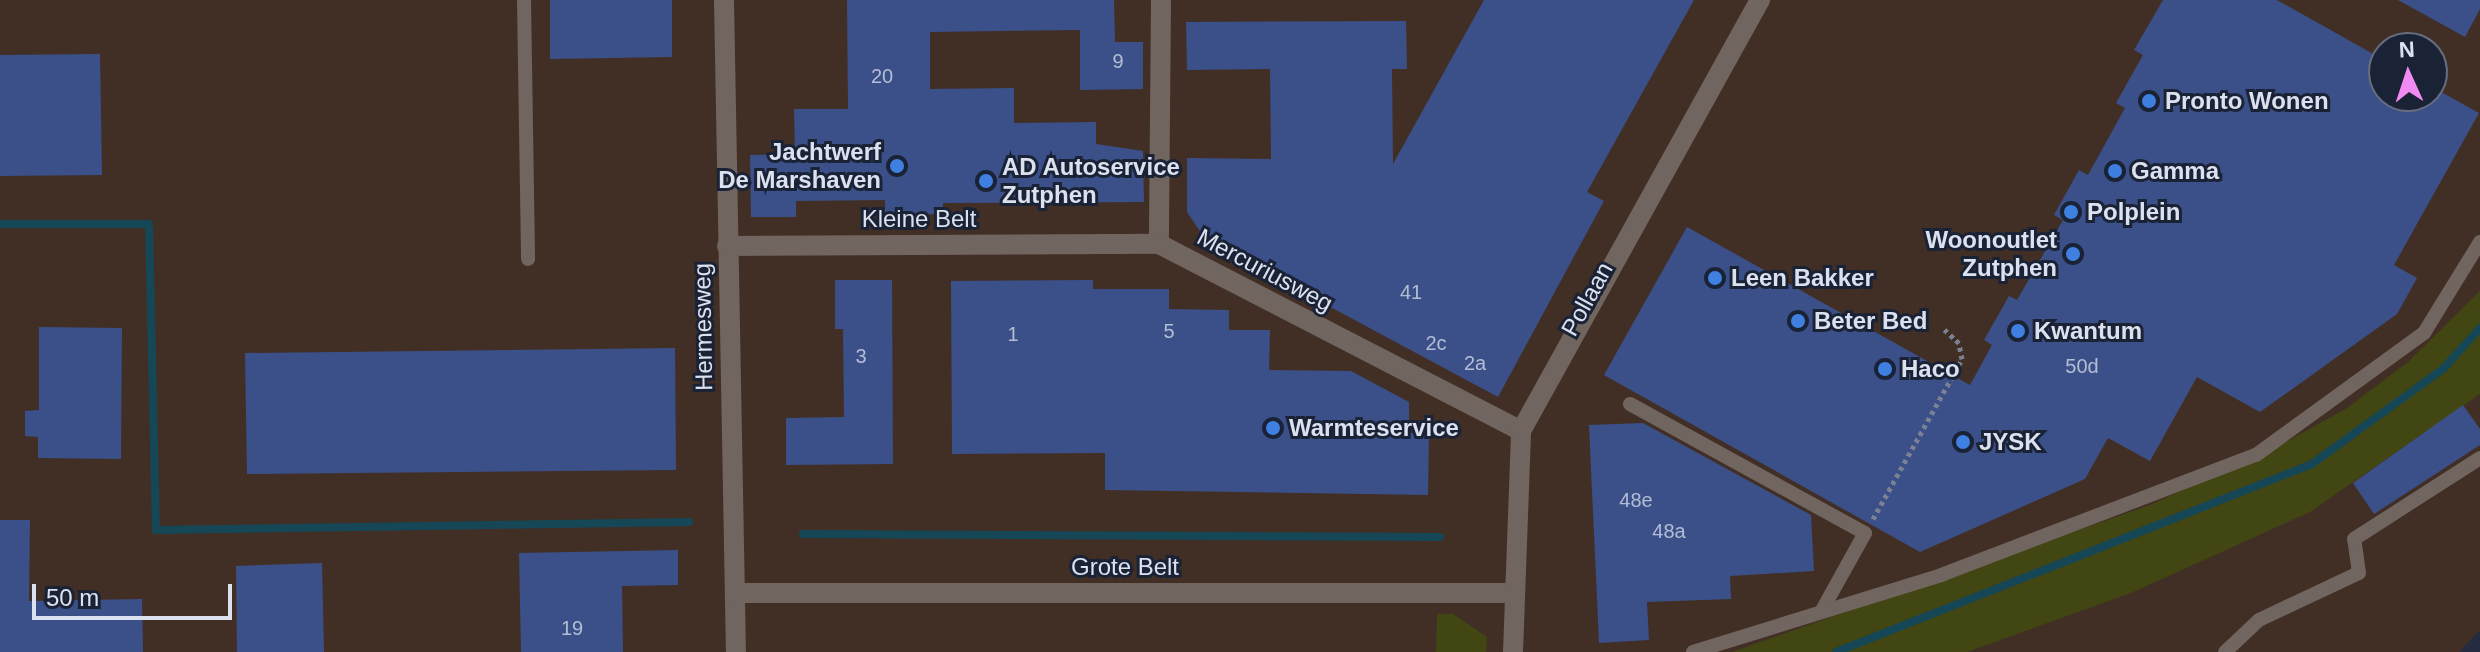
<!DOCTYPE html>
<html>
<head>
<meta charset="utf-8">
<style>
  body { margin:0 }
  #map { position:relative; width:2480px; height:652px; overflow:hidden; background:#232c40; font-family:Helvetica,sans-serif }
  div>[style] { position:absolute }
  .industrial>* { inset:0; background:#412f26 }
  .green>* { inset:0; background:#414612 }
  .stream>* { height:8px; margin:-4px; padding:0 4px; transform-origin:4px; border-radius:4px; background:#164756 }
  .building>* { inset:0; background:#3b5088 }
  .path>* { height:5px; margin-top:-2.5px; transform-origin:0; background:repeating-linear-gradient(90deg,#7a8192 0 4px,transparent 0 8px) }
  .lane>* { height:14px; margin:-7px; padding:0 7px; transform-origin:7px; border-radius:7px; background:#71655f }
  .street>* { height:20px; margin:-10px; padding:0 10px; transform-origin:10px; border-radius:10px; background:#71655f }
  .dots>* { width:22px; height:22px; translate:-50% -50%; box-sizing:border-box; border:4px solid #1a2236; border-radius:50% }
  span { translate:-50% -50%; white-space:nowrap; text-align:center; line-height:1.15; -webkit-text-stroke:6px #1a2236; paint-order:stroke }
  .number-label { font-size:20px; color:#b3bdd4 }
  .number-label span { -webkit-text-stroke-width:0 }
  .poi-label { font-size:24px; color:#dbe1ee; font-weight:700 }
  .left { translate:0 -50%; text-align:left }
  .right { translate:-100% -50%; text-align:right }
  .street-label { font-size:24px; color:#dbe1ee }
  .north { position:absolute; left:2368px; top:32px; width:80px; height:80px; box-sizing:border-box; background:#1a2236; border:2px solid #676e80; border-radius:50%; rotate:357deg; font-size:22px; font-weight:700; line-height:32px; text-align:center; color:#dbe1ee }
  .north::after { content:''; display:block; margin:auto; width:28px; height:36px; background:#f28af3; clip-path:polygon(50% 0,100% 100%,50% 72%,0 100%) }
  .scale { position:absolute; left:32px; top:584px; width:200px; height:36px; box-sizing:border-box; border:4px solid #dbe1ee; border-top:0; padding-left:10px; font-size:24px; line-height:28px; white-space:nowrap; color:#dbe1ee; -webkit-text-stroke:6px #1a2236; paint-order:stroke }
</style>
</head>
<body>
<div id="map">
  <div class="industrial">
    <i style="clip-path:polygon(evenodd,0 0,2480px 0,2480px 630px,2459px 652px,0 652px,0 0,2384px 48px,2432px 48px,2432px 96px,2384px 96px,2384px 48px)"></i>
  </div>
  <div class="green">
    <i style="clip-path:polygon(2480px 291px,2480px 394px,2310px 512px,2131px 593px,1967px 652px,1732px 652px,2150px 505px,2270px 451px,2347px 408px,2408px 362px)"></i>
    <i style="clip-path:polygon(1437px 614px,1453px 614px,1487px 637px,1486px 652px,1436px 652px)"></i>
  </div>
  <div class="stream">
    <i style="left:0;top:224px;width:149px"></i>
    <i style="left:149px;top:224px;width:306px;rotate:88.7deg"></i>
    <i style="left:156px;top:530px;width:533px;rotate:-0.86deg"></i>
    <i style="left:803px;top:534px;width:637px;rotate:0.27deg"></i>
    <i style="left:1836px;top:652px;width:512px;rotate:-21.55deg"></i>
    <i style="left:2312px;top:464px;width:163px;rotate:-36deg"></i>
    <i style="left:2444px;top:368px;width:54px;rotate:-48deg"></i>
  </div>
  <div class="building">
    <i style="clip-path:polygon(550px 0,672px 0,672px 57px,550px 59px)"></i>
    <i style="clip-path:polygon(847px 0,1114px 0,1115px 42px,1143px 42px,1143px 89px,1080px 90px,1080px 30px,930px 32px,930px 89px,1014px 88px,1014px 123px,1096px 122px,1096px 144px,1143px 151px,1144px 202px,943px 203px,943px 214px,885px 215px,885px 200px,796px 201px,796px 217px,751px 217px,750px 155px,795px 154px,794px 109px,848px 109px)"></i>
    <i style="clip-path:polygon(1484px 0,1694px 0,1587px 192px,1604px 201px,1498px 397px,1206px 240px,1187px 212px,1187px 158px,1271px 159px,1270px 69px,1187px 70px,1186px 22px,1406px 21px,1407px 69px,1392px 69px,1393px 164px)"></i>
    <i style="clip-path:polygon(2163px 0,2277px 0,2384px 60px,2384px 96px,2432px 96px,2432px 87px,2479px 113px,2394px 265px,2417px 278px,2397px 314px,2260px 412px,2197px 377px,2150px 461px,2108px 438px,2085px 479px,1920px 552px,1604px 375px,1687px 227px,1970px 385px,1992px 345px,1984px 340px,2009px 296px,2017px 300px,2063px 220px,2054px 215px,2079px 170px,2088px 175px,2125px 108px,2116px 103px,2143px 55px,2134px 50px)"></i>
    <i style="clip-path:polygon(2398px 0,2480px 0,2480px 9px,2465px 37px)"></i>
    <i style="clip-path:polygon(100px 54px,102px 175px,0 176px,0 55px)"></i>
    <i style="clip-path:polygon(835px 280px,892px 280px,893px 464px,786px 465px,786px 418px,844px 417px,843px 329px,835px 329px)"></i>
    <i style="clip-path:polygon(1093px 280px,1093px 289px,1169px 289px,1169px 309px,1229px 310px,1229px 330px,1270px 330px,1269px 370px,1351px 371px,1409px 402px,1409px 433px,1429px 433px,1428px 495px,1105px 490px,1105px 453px,952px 454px,951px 281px)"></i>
    <i style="clip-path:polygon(39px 327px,122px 328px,121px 459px,38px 458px,38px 437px,25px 436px,25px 411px,39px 410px)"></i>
    <i style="clip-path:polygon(675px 348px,676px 470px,247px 474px,245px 353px)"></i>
    <i style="clip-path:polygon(2463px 405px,2480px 429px,2480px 445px,2374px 514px,2353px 483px)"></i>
    <i style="clip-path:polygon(1643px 423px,1811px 515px,1814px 571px,1730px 576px,1731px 599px,1647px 602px,1649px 640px,1599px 643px,1589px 425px)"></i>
    <i style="clip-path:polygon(0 520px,30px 520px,29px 601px,142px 599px,143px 652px,0 652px)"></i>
    <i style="clip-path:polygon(678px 550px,678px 585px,622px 586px,623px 652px,521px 652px,519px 553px)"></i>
    <i style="clip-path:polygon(322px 563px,324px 652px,237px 652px,236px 566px)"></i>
  </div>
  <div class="path">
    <i style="left:1873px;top:519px;width:183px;rotate:-60.9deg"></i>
    <i style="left:1962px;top:359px;width:16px;rotate:-101deg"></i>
    <i style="left:1959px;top:343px;width:23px;rotate:-137deg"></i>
  </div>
  <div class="lane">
    <i style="left:524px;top:0;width:259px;rotate:89.1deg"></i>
    <i style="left:1630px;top:404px;width:268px;rotate:28.8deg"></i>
    <i style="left:1865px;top:533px;width:90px;rotate:119.1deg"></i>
    <i style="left:1693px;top:652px;width:260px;rotate:-17.2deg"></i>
    <i style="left:1941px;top:575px;width:337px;rotate:-20.9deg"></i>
    <i style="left:2256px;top:455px;width:208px;rotate:-36deg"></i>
    <i style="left:2424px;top:333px;width:107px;rotate:-58.4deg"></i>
    <i style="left:2225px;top:652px;width:47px;rotate:-43.3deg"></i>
    <i style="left:2259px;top:620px;width:110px;rotate:-25.2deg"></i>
    <i style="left:2359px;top:573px;width:34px;rotate:-98deg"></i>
    <i style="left:2354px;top:539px;width:150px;rotate:-32.7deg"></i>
  </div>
  <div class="street">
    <i style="left:724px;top:0;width:652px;rotate:88.95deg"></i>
    <i style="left:1161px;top:0;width:244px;rotate:90.5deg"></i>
    <i style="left:1159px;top:244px;width:407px;rotate:27.3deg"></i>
    <i style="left:727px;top:246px;width:432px;rotate:-0.3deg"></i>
    <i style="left:735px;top:593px;width:780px"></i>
    <i style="left:1513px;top:652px;width:221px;rotate:-87.9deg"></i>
    <i style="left:1521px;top:431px;width:493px;rotate:-61deg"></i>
  </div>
  <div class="dots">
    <i style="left:2149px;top:101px;background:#3f7fe0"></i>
    <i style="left:897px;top:166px;background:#3f7fe0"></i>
    <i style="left:2115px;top:171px;background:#3f7fe0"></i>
    <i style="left:986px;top:181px;background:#3f7fe0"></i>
    <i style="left:2071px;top:212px;background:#3f7fe0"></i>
    <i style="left:2073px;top:254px;background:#3f7fe0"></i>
    <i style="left:1715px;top:278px;background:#3f7fe0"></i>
    <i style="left:1798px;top:321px;background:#3f7fe0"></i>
    <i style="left:2018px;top:331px;background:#3f7fe0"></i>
    <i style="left:1885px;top:369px;background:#3f7fe0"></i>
    <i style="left:1273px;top:428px;background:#3f7fe0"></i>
    <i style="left:1963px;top:442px;background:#3f7fe0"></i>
  </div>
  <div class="number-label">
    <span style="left:1118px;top:61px">9</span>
    <span style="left:882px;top:76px">20</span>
    <span style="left:1411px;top:292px">41</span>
    <span style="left:1169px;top:331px">5</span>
    <span style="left:1013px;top:334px">1</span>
    <span style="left:1436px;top:343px">2c</span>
    <span style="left:861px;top:356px">3</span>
    <span style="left:1475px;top:363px">2a</span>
    <span style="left:2082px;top:366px">50d</span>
    <span style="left:1636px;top:500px">48e</span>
    <span style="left:1669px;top:531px">48a</span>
    <span style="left:572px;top:628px">19</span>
  </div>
  <div class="poi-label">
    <span class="left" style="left:2165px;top:101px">Pronto Wonen</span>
    <span class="right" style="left:881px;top:166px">Jachtwerf<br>De Marshaven</span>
    <span class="left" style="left:1002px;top:181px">AD Autoservice<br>Zutphen</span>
    <span class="left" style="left:2131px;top:171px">Gamma</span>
    <span class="left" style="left:2087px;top:212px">Polplein</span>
    <span class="right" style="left:2057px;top:254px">Woonoutlet<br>Zutphen</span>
    <span class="left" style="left:1731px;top:278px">Leen Bakker</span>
    <span class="left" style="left:1814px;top:321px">Beter Bed</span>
    <span class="left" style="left:2034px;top:331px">Kwantum</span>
    <span class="left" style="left:1901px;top:369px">Haco</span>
    <span class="left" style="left:1289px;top:428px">Warmteservice</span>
    <span class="left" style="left:1979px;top:442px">JYSK</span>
  </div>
  <div class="street-label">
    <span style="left:919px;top:219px">Kleine Belt</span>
    <span style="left:1265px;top:270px;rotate:28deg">Mercuriusweg</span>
    <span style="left:1587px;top:299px;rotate:-61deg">Pollaan</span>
    <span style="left:703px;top:327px;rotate:-91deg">Hermesweg</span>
    <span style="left:1125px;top:567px">Grote Belt</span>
  </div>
  <div class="north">N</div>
  <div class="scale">50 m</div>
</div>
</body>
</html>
